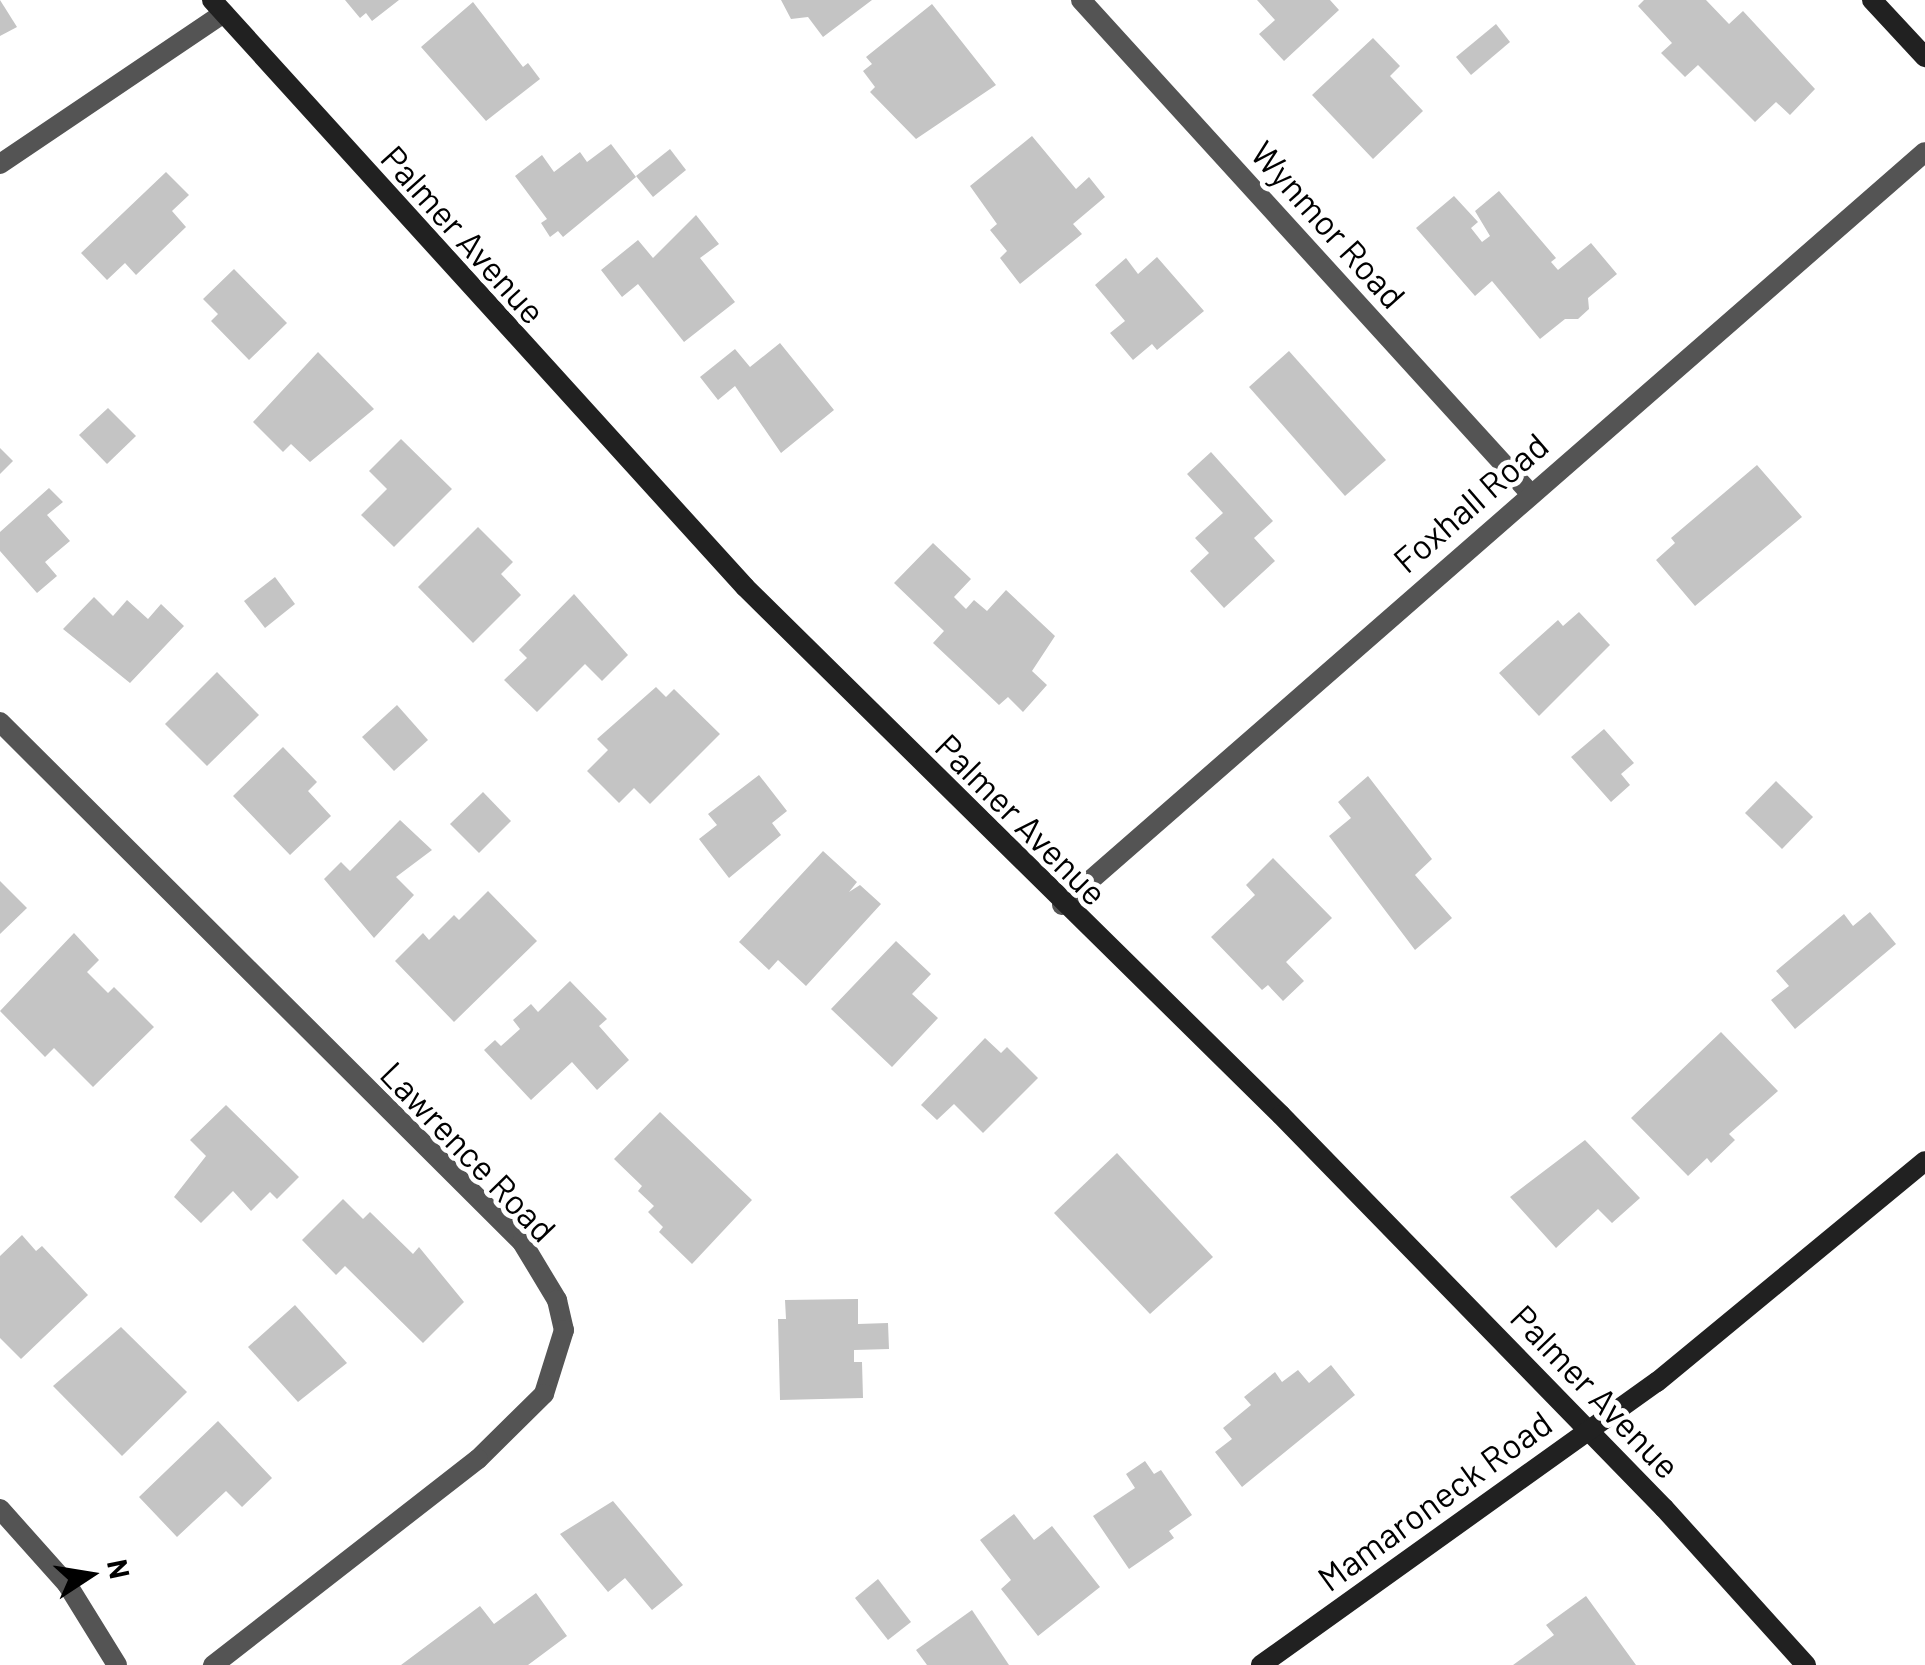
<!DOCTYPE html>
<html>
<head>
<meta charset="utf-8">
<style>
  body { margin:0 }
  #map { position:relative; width:1925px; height:1665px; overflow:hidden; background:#fff; font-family:Barlow,sans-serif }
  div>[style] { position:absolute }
  .building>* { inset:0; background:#c4c4c4 }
  .street>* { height:20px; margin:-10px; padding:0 10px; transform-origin:10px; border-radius:10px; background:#545454 }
  .secondary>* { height:20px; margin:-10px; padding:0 10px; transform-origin:10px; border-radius:10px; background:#212121 }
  span { translate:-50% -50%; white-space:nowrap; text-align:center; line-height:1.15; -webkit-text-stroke:10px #fff; paint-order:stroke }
  .street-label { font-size:35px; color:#000 }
  .north { position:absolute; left:40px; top:1525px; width:100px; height:100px; -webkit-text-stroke:8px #fff; paint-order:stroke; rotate:78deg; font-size:28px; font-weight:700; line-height:40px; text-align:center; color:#000 }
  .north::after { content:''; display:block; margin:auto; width:35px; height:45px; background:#000; clip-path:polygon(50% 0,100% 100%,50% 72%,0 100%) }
</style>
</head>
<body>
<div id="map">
  <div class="building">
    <i style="clip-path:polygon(0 0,17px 27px,0 36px)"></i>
    <i style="clip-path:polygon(345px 0,399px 0,372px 21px,366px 13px,360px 18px)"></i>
    <i style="clip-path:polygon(781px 0,872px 0,823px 37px,808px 17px,791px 19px)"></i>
    <i style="clip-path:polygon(1257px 0,1330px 0,1339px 10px,1284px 61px,1259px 34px,1275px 20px)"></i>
    <i style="clip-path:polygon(1644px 0,1706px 0,1729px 24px,1743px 11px,1815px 89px,1790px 115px,1776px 102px,1755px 122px,1698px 65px,1685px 77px,1661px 53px,1672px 43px,1638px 6px)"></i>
    <i style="clip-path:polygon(473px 2px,523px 67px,528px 63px,540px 79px,486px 121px,421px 47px)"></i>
    <i style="clip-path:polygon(932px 4px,996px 85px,916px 139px,870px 92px,875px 87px,863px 71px,872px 64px,866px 57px)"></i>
    <i style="clip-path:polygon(1496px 24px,1510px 42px,1471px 75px,1456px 57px)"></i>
    <i style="clip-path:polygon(1373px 38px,1400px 66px,1390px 76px,1423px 111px,1373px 159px,1312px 95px)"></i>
    <i style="clip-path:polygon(1032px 136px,1076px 189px,1089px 177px,1105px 197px,1073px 224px,1082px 234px,1020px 284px,1000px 258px,1007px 251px,990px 230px,997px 224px,970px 186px)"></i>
    <i style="clip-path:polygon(611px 144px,636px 177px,563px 237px,558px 231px,550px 237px,541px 223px,547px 219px,515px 176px,542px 155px,554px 172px,580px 152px,587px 162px)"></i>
    <i style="clip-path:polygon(670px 149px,686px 170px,653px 197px,636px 176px)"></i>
    <i style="clip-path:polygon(166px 172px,189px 195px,172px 211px,186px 227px,136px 275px,125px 263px,107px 280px,81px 253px)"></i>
    <i style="clip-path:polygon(1499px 191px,1556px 258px,1551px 262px,1558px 270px,1591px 243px,1617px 274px,1588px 298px,1589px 309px,1578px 319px,1565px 319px,1540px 339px,1492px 281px,1475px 296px,1416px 228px,1454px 196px,1478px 222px,1471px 228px,1482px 242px,1490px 236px,1475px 211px)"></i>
    <i style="clip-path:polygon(696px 215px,719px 244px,700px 258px,735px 302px,684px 342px,638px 284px,622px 297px,601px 270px,638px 240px,653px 258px)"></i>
    <i style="clip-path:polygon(1157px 257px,1204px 311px,1157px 350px,1152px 344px,1133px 360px,1110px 333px,1125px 321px,1095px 285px,1126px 258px,1138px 274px)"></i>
    <i style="clip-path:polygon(234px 269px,287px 323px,249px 360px,211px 321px,218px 314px,203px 299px)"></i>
    <i style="clip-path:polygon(780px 343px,834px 410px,781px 453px,735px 386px,718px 400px,700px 377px,735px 349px,750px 367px)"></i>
    <i style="clip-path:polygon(1289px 351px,1386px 460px,1345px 496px,1249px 387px)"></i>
    <i style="clip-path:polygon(318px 352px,374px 409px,310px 462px,291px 444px,283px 452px,253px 422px)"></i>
    <i style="clip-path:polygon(108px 408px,136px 436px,107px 464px,79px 435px)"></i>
    <i style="clip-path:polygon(401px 439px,452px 489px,394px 547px,361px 515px,387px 489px,369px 471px)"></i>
    <i style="clip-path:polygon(0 448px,13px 461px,0 474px)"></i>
    <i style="clip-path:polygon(1211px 452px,1273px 521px,1254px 538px,1275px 561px,1224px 608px,1190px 571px,1209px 553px,1195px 538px,1223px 513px,1187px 474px)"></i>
    <i style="clip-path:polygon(1757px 465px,1802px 517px,1695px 606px,1656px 560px,1675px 543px,1671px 538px)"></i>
    <i style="clip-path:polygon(49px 488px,63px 502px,47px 515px,70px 541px,45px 562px,57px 576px,37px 593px,0 551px,0 532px)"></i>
    <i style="clip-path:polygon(478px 527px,513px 562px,501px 574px,521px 595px,473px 643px,418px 587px)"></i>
    <i style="clip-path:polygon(933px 543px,971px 579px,954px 597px,966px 609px,974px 600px,987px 611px,1006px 590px,1055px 636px,1032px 671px,1047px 685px,1023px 712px,1008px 697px,999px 705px,933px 643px,944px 631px,894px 583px)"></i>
    <i style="clip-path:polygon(275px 577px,295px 604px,265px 628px,244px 601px)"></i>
    <i style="clip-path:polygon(574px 594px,628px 655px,602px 681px,585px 664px,537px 712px,504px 680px,527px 658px,519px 650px)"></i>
    <i style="clip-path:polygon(94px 597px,113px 616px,127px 600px,148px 619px,161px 604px,184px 626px,130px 683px,63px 629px)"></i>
    <i style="clip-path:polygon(1579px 612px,1610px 645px,1539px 716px,1499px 673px,1558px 620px,1563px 626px)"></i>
    <i style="clip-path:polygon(217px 672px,259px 715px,207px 766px,165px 724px)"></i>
    <i style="clip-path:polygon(656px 687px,666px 697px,674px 689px,720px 734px,650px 804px,634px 788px,619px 803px,587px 771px,608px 750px,597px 739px)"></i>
    <i style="clip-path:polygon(397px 705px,428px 740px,394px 771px,362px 737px)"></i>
    <i style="clip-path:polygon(1604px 729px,1634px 763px,1621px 774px,1630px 785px,1611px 802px,1571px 757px)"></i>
    <i style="clip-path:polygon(283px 747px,317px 782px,308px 791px,331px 816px,290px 855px,233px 796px)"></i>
    <i style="clip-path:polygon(759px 775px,787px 811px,772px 823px,781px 835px,729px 878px,699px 839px,717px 825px,708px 814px)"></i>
    <i style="clip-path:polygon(1368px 776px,1432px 859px,1415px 875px,1452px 918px,1415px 950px,1329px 836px,1351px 818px,1338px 802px)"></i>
    <i style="clip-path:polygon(1776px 781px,1813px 817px,1782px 849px,1745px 813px)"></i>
    <i style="clip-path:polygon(483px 792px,511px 821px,479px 853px,450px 824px)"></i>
    <i style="clip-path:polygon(400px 820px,432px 850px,396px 877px,414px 895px,374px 938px,324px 879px,341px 862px,350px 871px)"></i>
    <i style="clip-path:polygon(823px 851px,857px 882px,849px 892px,860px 885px,881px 904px,806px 986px,778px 960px,769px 970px,739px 942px)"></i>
    <i style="clip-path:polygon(1273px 858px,1332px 918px,1286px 962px,1304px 981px,1283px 1001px,1268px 985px,1262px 990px,1211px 937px,1255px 895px,1246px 885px)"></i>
    <i style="clip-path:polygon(0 881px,27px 908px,0 934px)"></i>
    <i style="clip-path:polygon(488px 891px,537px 941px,454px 1022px,395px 961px,423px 933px,429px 940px,454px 915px,459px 920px)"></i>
    <i style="clip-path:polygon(1870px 912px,1896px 944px,1795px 1029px,1771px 1000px,1789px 986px,1776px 971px,1844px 914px,1853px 926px)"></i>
    <i style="clip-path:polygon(74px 933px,99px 960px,87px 972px,108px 993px,114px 987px,154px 1027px,93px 1087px,54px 1048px,45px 1057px,0 1011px)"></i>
    <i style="clip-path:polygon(896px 941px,931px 974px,912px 994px,938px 1018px,892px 1067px,831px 1009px)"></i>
    <i style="clip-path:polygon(570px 981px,607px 1019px,599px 1026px,629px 1060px,597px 1090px,572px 1062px,531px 1100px,484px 1050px,495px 1040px,501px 1046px,520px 1029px,513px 1020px,531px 1004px,538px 1012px)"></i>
    <i style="clip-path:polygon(1721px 1032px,1778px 1091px,1729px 1134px,1735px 1140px,1711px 1163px,1707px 1158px,1688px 1176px,1631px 1118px)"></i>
    <i style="clip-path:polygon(985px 1038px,1001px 1053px,1007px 1047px,1038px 1078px,983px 1133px,954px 1104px,937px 1120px,921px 1105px)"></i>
    <i style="clip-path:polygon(226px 1105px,299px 1177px,277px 1199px,270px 1192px,251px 1211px,233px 1191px,201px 1223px,174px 1197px,206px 1156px,190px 1140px)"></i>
    <i style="clip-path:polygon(660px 1112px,752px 1200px,692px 1264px,659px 1232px,663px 1227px,648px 1212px,654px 1206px,638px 1191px,642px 1186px,614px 1159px)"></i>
    <i style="clip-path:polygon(1585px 1140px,1640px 1198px,1612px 1223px,1598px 1209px,1556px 1248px,1510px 1197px)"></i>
    <i style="clip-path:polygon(1117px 1153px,1213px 1257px,1150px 1314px,1054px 1213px)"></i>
    <i style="clip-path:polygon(343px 1199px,363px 1219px,370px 1212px,413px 1254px,419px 1247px,464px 1302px,423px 1343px,345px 1266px,336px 1275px,302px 1240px)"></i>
    <i style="clip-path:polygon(22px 1235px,36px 1251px,42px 1246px,88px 1295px,21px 1359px,0 1338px,0 1256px)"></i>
    <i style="clip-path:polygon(858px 1299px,858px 1324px,888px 1323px,889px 1349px,854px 1350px,854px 1362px,862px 1362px,863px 1398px,780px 1400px,778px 1319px,786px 1319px,785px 1300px)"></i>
    <i style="clip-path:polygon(295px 1305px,347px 1363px,298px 1402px,248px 1347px)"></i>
    <i style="clip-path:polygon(121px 1327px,187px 1392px,122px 1456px,53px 1386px)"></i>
    <i style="clip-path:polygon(1331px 1365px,1355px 1395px,1242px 1487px,1215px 1452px,1232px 1439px,1223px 1428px,1251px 1405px,1244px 1397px,1275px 1372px,1282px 1382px,1298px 1370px,1309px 1383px)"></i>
    <i style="clip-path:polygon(218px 1421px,272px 1478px,242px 1507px,226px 1491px,177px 1537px,139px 1497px)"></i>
    <i style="clip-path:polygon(1145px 1461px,1154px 1474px,1161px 1470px,1192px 1515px,1169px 1531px,1174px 1538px,1129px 1569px,1093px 1516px,1135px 1488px,1126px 1474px)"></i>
    <i style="clip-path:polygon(613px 1501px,683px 1585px,652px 1610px,625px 1578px,608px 1592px,560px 1534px)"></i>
    <i style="clip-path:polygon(1014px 1514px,1034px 1540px,1052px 1526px,1100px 1587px,1038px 1636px,1001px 1589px,1011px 1580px,980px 1540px)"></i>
    <i style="clip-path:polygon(878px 1579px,911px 1622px,888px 1640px,855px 1598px)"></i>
    <i style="clip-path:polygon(536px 1593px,567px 1636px,528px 1665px,401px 1665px,480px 1606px,494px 1624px)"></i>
    <i style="clip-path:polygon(1586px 1596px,1636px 1665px,1513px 1665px,1554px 1635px,1546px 1625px)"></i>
    <i style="clip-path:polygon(972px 1610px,1009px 1665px,927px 1665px,916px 1650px)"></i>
  </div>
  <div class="street">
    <i style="left:1081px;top:0;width:665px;rotate:47.68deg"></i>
    <i style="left:0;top:164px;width:270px;rotate:-34deg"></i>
    <i style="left:0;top:722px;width:737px;rotate:44.89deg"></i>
    <i style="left:522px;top:1242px;width:68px;rotate:58.9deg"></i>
    <i style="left:557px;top:1300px;width:31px;rotate:77deg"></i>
    <i style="left:564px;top:1330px;width:67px;rotate:107.4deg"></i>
    <i style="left:544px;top:1394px;width:93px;rotate:135.4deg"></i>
    <i style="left:478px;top:1459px;width:336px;rotate:142.1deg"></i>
    <i style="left:1062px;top:905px;width:1145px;rotate:-41.11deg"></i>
    <i style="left:0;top:1509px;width:101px;rotate:48.2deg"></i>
    <i style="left:67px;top:1584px;width:95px;rotate:58.3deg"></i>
  </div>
  <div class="secondary">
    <i style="left:212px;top:0;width:793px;rotate:47.76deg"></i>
    <i style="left:745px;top:587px;width:752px;rotate:44.57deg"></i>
    <i style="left:1281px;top:1115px;width:549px;rotate:45.74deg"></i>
    <i style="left:1664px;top:1508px;width:212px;rotate:47.9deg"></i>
    <i style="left:1872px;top:0;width:78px;rotate:47.1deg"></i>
    <i style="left:1261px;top:1665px;width:487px;rotate:-35.6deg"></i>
    <i style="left:1657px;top:1382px;width:347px;rotate:-39.5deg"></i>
  </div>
  <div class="street-label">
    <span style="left:1329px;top:224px;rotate:48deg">Wynmor Road</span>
    <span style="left:464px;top:234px;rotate:48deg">Palmer Avenue</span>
    <span style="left:1470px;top:502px;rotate:-41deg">Foxhall Road</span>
    <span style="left:1022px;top:819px;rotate:45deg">Palmer Avenue</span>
    <span style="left:469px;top:1151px;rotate:46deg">Lawrence Road</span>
    <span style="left:1596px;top:1391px;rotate:46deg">Palmer Avenue</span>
    <span style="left:1434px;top:1500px;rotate:-36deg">Mamaroneck Road</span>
  </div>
  <div class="north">N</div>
</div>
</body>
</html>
